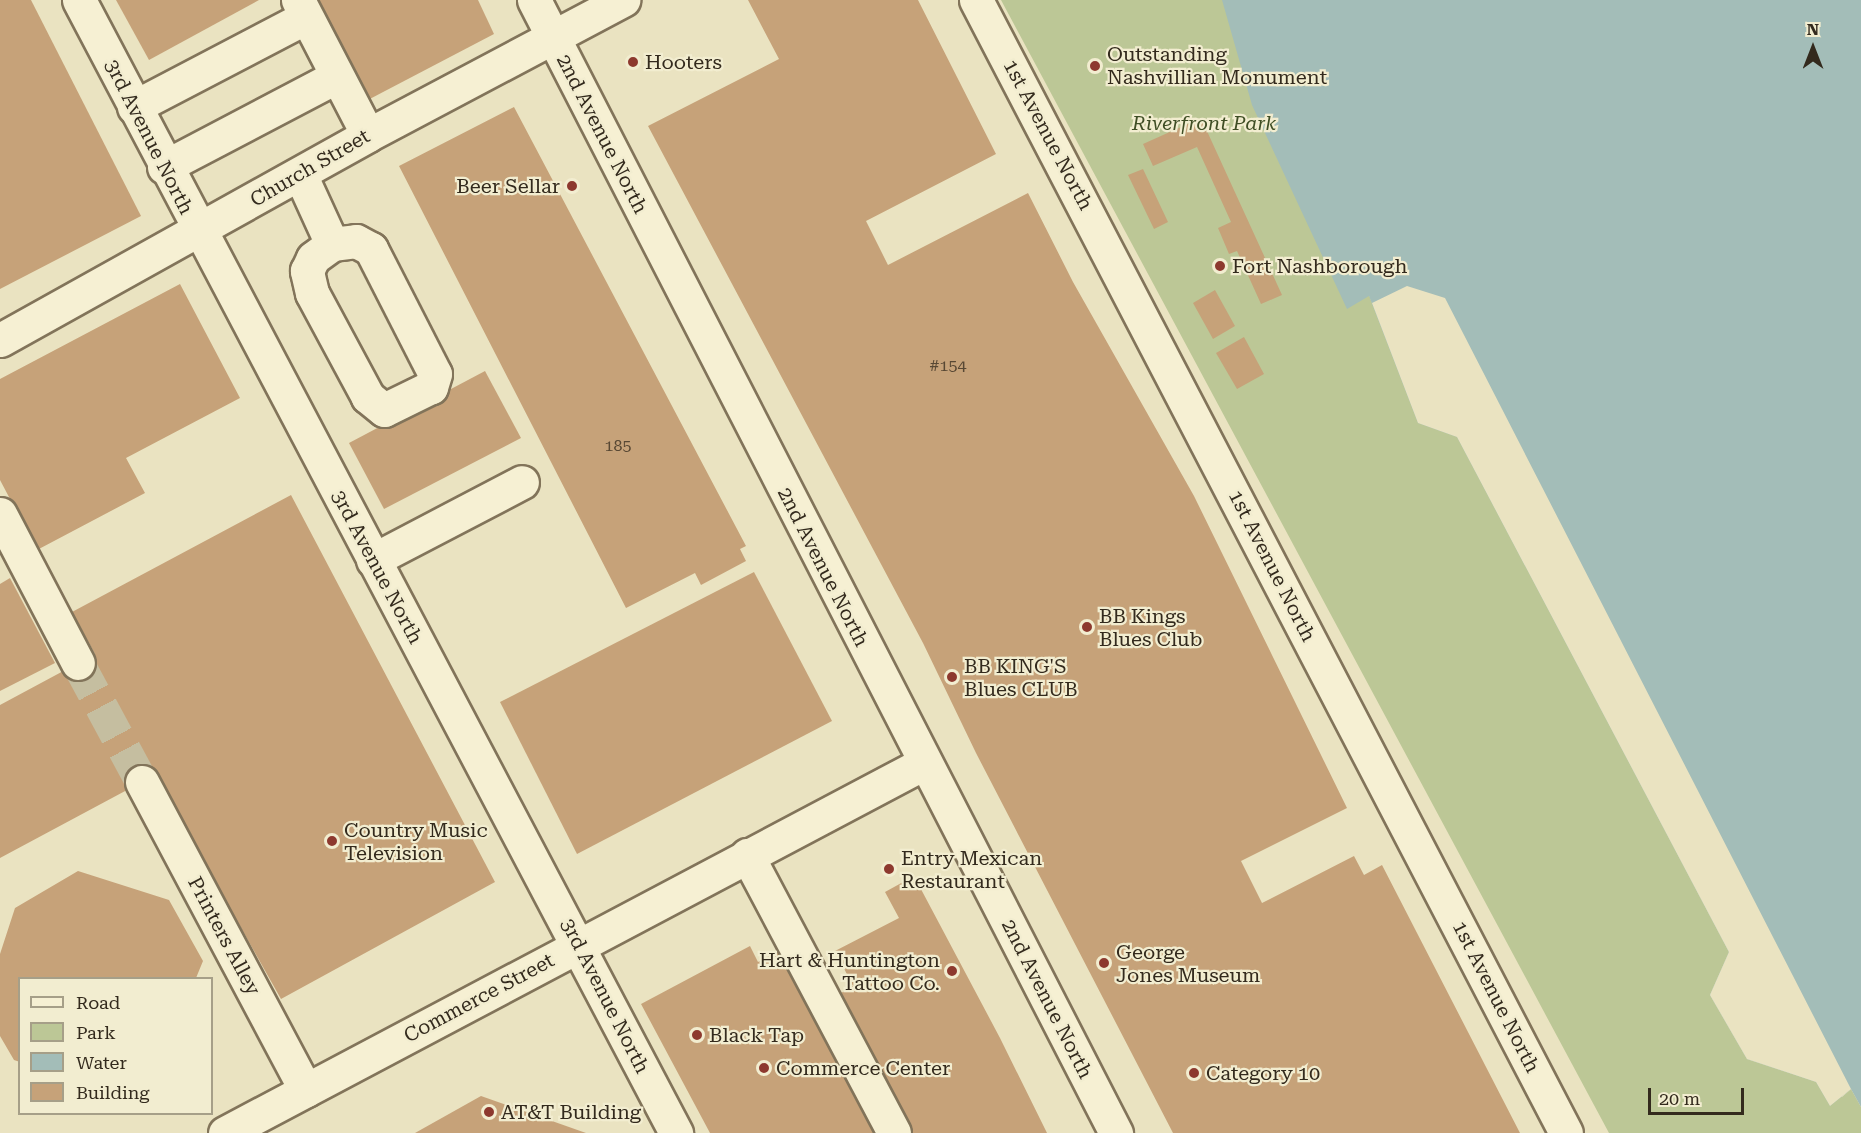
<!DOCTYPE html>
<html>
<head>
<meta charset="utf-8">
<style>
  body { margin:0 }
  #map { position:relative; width:1861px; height:1133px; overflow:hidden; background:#eae3c1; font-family:"Roboto Serif",serif }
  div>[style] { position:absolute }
  .green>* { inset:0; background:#bcc796 }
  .water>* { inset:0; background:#a3bdb8 }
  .pier>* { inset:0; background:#eae3c1 }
  .building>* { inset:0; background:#c6a279 }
  .minor-tunnel>* { height:33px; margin-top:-16.5px; transform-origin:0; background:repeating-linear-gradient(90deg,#c5bea0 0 33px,transparent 0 49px) }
  .roads { filter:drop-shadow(2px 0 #82745a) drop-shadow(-2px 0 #82745a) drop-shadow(0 2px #82745a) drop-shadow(0 -2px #82745a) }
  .minor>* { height:33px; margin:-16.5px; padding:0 16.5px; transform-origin:16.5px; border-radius:16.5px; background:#f6f0d3 }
  .dots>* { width:16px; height:16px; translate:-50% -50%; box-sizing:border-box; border:3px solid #f2edd0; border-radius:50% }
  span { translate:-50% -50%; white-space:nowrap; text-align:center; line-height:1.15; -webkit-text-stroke:4.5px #f2edd0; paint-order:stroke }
  .number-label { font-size:16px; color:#584834 }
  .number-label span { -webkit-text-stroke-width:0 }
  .poi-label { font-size:20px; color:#332a1d }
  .left { translate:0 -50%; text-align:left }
  .right { translate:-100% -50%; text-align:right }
  .park-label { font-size:20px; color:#3f4e25; font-style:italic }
  .street-label { font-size:20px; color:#332a1d }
  .legend { position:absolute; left:18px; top:977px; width:195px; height:138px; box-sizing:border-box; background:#f2edd0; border:2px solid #a69f88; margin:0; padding:8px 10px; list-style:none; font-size:18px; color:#332a1d }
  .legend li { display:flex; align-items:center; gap:12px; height:30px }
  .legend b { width:30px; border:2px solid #a69f88 }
  .north { position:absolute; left:1783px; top:18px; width:60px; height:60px; -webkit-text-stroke:4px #f2edd0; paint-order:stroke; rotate:0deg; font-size:16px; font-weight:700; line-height:24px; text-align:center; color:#332a1d }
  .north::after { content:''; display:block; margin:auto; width:21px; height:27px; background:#332a1d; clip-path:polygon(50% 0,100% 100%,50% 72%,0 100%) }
  .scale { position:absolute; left:1648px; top:1088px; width:96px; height:27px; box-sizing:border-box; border:3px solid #332a1d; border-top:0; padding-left:8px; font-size:18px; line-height:21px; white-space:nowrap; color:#332a1d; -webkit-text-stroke:4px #f2edd0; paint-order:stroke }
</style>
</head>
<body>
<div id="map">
  <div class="green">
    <i style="clip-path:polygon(1001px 0,1294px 0,1369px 295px,1418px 422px,1457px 436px,1729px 952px,1710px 995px,1747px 1059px,1817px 1082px,1842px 1097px,1851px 1089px,1861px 1107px,1861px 1133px,1609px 1133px)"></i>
  </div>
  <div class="water">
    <i style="clip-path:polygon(1222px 0,1861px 0,1861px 1107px,1851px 1089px,1830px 1106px,1816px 1082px,1747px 1059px,1710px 995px,1729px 952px,1457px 437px,1418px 423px,1369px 296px,1347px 309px,1252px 105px)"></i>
  </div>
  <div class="pier">
    <i style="clip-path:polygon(1407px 286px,1445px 298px,1851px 1089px,1830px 1106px,1816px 1082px,1747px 1059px,1710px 995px,1729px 952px,1457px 437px,1418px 423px,1372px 303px)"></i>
  </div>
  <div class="building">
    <i style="clip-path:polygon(0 0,31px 0,141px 216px,0 289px)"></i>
    <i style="clip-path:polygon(116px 0,259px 0,149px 60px)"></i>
    <i style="clip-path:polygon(313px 0,478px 0,494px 34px,364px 102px)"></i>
    <i style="clip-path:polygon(748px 0,918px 0,996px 154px,866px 221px,888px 265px,1028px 193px,1073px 282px,1194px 496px,1347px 808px,1241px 861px,1262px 903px,1354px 856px,1364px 875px,1382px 865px,1520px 1133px,1173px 1133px,976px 753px,923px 643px,648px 126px,779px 59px)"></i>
    <i style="clip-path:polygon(514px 107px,746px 546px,740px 549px,746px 561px,701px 585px,695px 573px,626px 608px,399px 166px)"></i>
    <i style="clip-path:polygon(1201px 118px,1282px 295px,1261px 304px,1237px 251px,1229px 254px,1218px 228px,1231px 222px,1197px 147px,1153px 166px,1143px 144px)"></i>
    <i style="clip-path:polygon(1143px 169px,1168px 222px,1154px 229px,1128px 175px)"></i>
    <i style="clip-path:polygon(180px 284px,240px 398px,126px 458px,145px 493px,37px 550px,0 480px,0 379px)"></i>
    <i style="clip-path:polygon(1215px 290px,1235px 326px,1213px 339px,1193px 303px)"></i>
    <i style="clip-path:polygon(1244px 337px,1264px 374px,1237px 389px,1216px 353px)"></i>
    <i style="clip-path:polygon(485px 371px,521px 438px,384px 509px,349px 443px)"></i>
    <i style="clip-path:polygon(291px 495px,495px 882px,281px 999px,155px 775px,0 858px,0 705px,95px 654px,72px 612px)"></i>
    <i style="clip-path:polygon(754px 572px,832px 721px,577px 854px,500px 702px)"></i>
    <i style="clip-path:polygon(10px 578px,55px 663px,0 691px,0 584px)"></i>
    <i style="clip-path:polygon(78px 871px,169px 900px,203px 961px,196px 978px,20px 978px,20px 1062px,14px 1060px,0 1036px,0 954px,15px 908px)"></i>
    <i style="clip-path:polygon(914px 876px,1000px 1038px,1047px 1133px,909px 1133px,831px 999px,853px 986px,835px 951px,899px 918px,885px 892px)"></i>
    <i style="clip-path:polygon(750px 946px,758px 962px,788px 946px,888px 1133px,710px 1133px,641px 1004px)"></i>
    <i style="clip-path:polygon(481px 1096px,586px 1133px,415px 1133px)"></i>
  </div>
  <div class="minor-tunnel">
    <i style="left:78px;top:663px;width:135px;rotate:61.7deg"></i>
  </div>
  <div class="roads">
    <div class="minor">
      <i style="left:79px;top:0;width:1281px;rotate:62.21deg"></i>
      <i style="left:298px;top:0;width:152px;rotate:62.6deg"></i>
      <i style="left:534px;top:0;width:1274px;rotate:62.81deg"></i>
      <i style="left:976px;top:0;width:1277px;rotate:62.49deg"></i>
      <i style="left:134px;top:107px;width:194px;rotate:-27.6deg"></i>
      <i style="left:164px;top:167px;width:195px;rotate:-27.7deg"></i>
      <i style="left:300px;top:174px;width:77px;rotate:65.4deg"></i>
      <i style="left:356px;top:241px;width:17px;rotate:28deg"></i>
      <i style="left:371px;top:249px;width:140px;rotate:62.9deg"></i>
      <i style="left:435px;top:374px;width:14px;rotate:107deg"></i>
      <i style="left:431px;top:387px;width:52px;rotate:153.9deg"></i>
      <i style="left:384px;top:410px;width:21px;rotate:-141deg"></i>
      <i style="left:368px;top:397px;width:118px;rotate:-118.3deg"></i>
      <i style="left:312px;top:293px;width:23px;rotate:-103deg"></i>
      <i style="left:307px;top:271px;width:14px;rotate:-65deg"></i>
      <i style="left:313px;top:258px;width:24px;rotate:-36deg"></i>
      <i style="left:332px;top:244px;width:24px;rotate:-7deg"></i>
      <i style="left:0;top:340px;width:421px;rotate:-29.1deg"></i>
      <i style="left:368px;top:135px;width:289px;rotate:-27.9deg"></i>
      <i style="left:0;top:514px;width:168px;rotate:62.4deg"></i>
      <i style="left:373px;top:560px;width:168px;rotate:-27.6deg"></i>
      <i style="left:142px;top:782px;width:349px;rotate:62deg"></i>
      <i style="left:747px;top:855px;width:314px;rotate:62.1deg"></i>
      <i style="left:225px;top:1133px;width:791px;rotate:-27.89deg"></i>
    </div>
  </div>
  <div class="dots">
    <i style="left:633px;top:62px;background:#8d392e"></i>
    <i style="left:1095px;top:66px;background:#8d392e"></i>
    <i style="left:572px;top:186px;background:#8d392e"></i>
    <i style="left:1220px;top:266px;background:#8d392e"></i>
    <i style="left:1087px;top:627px;background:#8d392e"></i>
    <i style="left:952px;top:677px;background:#8d392e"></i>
    <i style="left:332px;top:841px;background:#8d392e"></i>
    <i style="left:889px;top:869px;background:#8d392e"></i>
    <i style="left:1104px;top:963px;background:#8d392e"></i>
    <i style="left:952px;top:971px;background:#8d392e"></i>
    <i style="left:697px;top:1035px;background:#8d392e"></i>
    <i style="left:764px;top:1068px;background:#8d392e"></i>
    <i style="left:1194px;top:1073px;background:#8d392e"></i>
    <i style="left:489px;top:1112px;background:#8d392e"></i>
  </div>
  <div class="number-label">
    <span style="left:948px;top:366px">#154</span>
    <span style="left:618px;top:446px">185</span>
  </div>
  <div class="poi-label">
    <span class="left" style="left:1107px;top:66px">Outstanding<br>Nashvillian Monument</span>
    <span class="left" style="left:645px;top:62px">Hooters</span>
    <span class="right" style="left:560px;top:186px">Beer Sellar</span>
    <span class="left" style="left:1232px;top:266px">Fort Nashborough</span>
    <span class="left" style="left:1099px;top:628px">BB Kings<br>Blues Club</span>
    <span class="left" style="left:964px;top:678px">BB KING'S<br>Blues CLUB</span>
    <span class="left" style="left:344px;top:842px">Country Music<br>Television</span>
    <span class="left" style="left:901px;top:870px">Entry Mexican<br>Restaurant</span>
    <span class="left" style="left:1116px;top:964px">George<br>Jones Museum</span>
    <span class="right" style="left:940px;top:972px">Hart &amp; Huntington<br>Tattoo Co.</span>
    <span class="left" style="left:709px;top:1035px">Black Tap</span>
    <span class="left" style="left:776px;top:1068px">Commerce Center</span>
    <span class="left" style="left:1206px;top:1073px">Category 10</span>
    <span class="left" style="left:501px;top:1112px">AT&amp;T Building</span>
  </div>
  <div class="park-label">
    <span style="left:1204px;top:123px">Riverfront Park</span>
  </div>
  <div class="street-label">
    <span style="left:602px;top:134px;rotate:63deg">2nd Avenue North</span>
    <span style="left:1048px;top:135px;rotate:62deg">1st Avenue North</span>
    <span style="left:149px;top:137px;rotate:63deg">3rd Avenue North</span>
    <span style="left:310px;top:168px;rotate:-30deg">Church Street</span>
    <span style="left:1272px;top:566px;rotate:63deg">1st Avenue North</span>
    <span style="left:377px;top:567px;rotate:62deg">3rd Avenue North</span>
    <span style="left:823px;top:567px;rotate:63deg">2nd Avenue North</span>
    <span style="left:224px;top:936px;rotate:62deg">Printers Alley</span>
    <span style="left:605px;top:996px;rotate:63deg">3rd Avenue North</span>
    <span style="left:1496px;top:997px;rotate:63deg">1st Avenue North</span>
    <span style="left:479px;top:998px;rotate:-28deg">Commerce Street</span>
    <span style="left:1047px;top:999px;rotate:63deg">2nd Avenue North</span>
  </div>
  <ul class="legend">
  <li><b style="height:8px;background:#f6f0d3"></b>Road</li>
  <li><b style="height:16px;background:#bcc796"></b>Park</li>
  <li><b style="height:16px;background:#a3bdb8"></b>Water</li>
  <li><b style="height:16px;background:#c6a279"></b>Building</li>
  </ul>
  <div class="north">N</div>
  <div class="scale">20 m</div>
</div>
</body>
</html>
